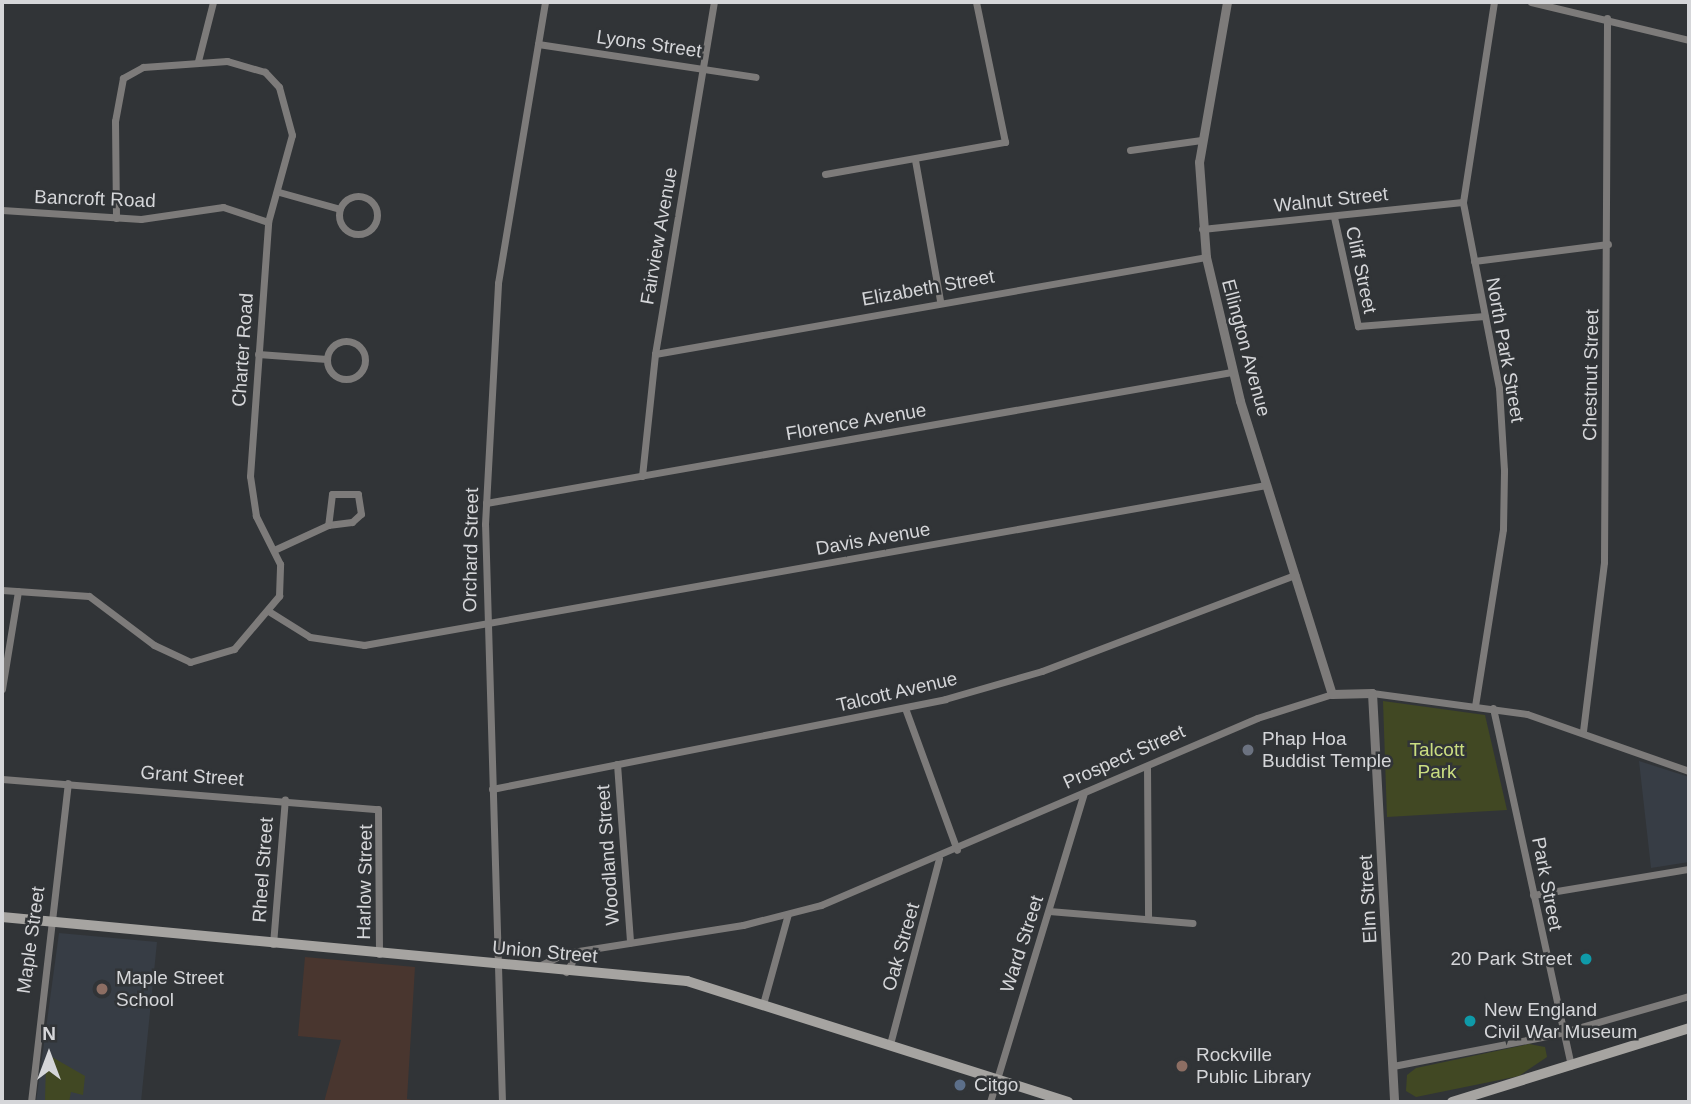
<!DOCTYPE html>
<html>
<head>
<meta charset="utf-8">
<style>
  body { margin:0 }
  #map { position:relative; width:1691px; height:1104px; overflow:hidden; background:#313437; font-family:Helvetica,sans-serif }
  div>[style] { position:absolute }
  .commercial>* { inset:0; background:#49362f }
  .built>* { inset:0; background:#373d45 }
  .green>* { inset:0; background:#414823 }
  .minor>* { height:7px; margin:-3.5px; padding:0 3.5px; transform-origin:3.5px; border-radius:3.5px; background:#7d7b7a }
  .minor>.ring { margin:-3.5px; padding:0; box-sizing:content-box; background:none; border:7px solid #7d7b7a; border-radius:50% }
  .tertiary>* { height:9px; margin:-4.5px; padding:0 4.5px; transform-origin:4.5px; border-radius:4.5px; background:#7d7b7a }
  .secondary>* { height:10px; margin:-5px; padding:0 5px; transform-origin:5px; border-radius:5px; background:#a6a4a1 }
  .dots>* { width:19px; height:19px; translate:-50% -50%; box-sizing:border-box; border:4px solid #313437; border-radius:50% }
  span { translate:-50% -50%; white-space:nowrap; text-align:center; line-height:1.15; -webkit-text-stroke:5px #313437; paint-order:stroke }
  .street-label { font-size:19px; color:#d5d6d9 }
  .poi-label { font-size:19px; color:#d5d6d9 }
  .left { translate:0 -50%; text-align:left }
  .right { translate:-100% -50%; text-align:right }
  .park-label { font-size:19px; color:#cadd81 }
  .frame { position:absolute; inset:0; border:4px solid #d5d6d9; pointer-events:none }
  .north { position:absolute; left:14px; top:1020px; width:70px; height:70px; -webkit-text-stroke:5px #313437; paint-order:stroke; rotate:0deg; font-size:19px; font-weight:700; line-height:28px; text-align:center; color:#d5d6d9 }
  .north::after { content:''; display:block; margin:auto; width:24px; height:32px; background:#d5d6d9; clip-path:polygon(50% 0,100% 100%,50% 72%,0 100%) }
</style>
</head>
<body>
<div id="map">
  <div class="commercial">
    <i style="clip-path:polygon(305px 957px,415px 967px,407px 1099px,422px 1102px,324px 1102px,341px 1040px,298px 1036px)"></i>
  </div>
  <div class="built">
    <i style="clip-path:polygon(1639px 761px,1689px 777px,1689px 862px,1651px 868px)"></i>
    <i style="clip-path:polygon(59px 933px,157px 942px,141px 1102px,36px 1102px)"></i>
  </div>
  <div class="green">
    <i style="clip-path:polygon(1383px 701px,1485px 715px,1507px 810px,1387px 817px)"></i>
    <i style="clip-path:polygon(1529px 1044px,1545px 1047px,1547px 1057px,1519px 1076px,1416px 1097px,1406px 1091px,1407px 1075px,1416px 1068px)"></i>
    <i style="clip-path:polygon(52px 1057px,85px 1076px,83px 1095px,71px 1092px,69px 1102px,45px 1102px,46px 1061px)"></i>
  </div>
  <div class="minor">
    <i style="left:1531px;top:2px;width:163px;rotate:13.5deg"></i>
    <i style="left:538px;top:44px;width:220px;rotate:8.6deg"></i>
    <i style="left:198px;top:61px;width:61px;rotate:-75.7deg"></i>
    <i style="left:1130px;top:150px;width:72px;rotate:-8deg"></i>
    <i style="left:915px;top:160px;width:143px;rotate:79.9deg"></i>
    <i style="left:825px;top:174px;width:183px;rotate:-10.1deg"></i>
    <i style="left:1005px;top:142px;width:143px;rotate:-101.7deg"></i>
    <i style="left:279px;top:192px;width:63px;rotate:15.6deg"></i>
    <i class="ring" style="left:339px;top:196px;width:31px;height:31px"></i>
    <i style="left:2px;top:210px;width:139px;rotate:3.7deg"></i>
    <i style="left:141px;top:219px;width:83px;rotate:-8.3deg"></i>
    <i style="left:223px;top:207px;width:47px;rotate:18.4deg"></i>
    <i style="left:1334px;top:217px;width:112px;rotate:77.6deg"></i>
    <i style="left:1358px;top:326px;width:127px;rotate:-4.5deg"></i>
    <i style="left:1202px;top:229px;width:262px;rotate:-5.9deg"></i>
    <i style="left:1474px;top:261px;width:135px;rotate:-7.2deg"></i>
    <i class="ring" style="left:327px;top:341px;width:31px;height:31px"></i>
    <i style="left:258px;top:354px;width:69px;rotate:4.1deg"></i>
    <i style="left:655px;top:354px;width:559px;rotate:-9.98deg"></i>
    <i style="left:642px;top:476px;width:123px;rotate:-83.9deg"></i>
    <i style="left:655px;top:354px;width:357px;rotate:-80.5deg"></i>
    <i style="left:486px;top:503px;width:757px;rotate:-9.96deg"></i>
    <i style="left:274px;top:550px;width:60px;rotate:-24.8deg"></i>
    <i style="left:328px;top:525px;width:24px;rotate:-7deg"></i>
    <i style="left:352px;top:522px;width:12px;rotate:-42deg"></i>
    <i style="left:361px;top:514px;width:20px;rotate:-99deg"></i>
    <i style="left:358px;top:494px;width:26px;rotate:180deg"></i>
    <i style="left:332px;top:494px;width:31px;rotate:97deg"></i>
    <i style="left:2px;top:590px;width:87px;rotate:3.9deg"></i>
    <i style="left:89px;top:596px;width:81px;rotate:37deg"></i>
    <i style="left:154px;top:645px;width:40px;rotate:25deg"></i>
    <i style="left:190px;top:662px;width:46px;rotate:-16.5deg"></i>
    <i style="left:234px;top:649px;width:70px;rotate:-49.7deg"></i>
    <i style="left:279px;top:596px;width:32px;rotate:-88deg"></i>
    <i style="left:280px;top:564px;width:54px;rotate:-116.6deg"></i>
    <i style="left:256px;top:516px;width:40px;rotate:-98.5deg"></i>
    <i style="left:250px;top:476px;width:255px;rotate:-85.9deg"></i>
    <i style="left:268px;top:222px;width:90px;rotate:-74.6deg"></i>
    <i style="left:292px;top:135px;width:50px;rotate:-105.2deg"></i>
    <i style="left:279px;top:87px;width:21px;rotate:-133deg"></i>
    <i style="left:265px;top:72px;width:40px;rotate:-164deg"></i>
    <i style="left:227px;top:61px;width:84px;rotate:175.9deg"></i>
    <i style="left:143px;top:67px;width:23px;rotate:151deg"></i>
    <i style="left:123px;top:78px;width:44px;rotate:100.5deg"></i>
    <i style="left:115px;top:121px;width:97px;rotate:89.4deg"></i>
    <i style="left:270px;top:612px;width:47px;rotate:32deg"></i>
    <i style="left:310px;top:637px;width:55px;rotate:8.4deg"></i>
    <i style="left:364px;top:645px;width:916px;rotate:-10.06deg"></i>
    <i style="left:2px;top:689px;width:99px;rotate:-80.7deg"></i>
    <i style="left:1372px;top:693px;width:156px;rotate:7.7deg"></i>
    <i style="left:1527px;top:714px;width:172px;rotate:19.4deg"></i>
    <i style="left:1475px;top:706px;width:179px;rotate:-81deg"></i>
    <i style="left:1503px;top:529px;width:59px;rotate:-89deg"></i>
    <i style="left:1504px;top:470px;width:82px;rotate:-93.5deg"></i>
    <i style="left:1499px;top:388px;width:189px;rotate:-101deg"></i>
    <i style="left:1463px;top:202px;width:202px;rotate:-81.2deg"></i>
    <i style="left:905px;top:708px;width:151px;rotate:69.9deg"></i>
    <i style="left:1493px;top:708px;width:366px;rotate:77.7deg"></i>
    <i style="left:1583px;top:731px;width:170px;rotate:-82.9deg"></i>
    <i style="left:1604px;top:562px;width:544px;rotate:-89.68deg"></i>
    <i style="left:617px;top:764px;width:179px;rotate:85.8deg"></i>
    <i style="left:1147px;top:766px;width:150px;rotate:89.6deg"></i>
    <i style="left:2px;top:779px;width:377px;rotate:4.6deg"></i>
    <i style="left:378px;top:809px;width:145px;rotate:89.6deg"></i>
    <i style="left:492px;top:789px;width:462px;rotate:-11.2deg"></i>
    <i style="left:945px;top:699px;width:101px;rotate:-16.1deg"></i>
    <i style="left:1042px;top:671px;width:271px;rotate:-20.8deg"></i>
    <i style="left:1533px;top:895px;width:158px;rotate:-9.5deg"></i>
    <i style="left:1049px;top:911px;width:144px;rotate:4.8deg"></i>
    <i style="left:273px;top:944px;width:145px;rotate:-85.3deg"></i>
    <i style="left:537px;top:967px;width:32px;rotate:-26deg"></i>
    <i style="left:566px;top:953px;width:179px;rotate:-9deg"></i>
    <i style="left:743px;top:925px;width:81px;rotate:-14.4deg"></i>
    <i style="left:821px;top:905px;width:474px;rotate:-23.2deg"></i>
    <i style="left:1257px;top:718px;width:79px;rotate:-17.7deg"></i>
    <i style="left:566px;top:972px;width:23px;rotate:-59deg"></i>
    <i style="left:763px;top:1004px;width:93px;rotate:-74.5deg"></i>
    <i style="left:890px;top:1044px;width:192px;rotate:-75.2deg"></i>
    <i style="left:1393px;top:1066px;width:163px;rotate:-11deg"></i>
    <i style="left:1553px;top:1035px;width:141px;rotate:-16deg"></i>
    <i style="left:31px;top:1102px;width:321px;rotate:-83.4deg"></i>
    <i style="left:502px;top:1102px;width:578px;rotate:-91.68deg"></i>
    <i style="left:485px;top:524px;width:241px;rotate:-86.9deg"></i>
    <i style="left:498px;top:283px;width:285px;rotate:-80.5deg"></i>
    <i style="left:990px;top:1102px;width:321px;rotate:-73.1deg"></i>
  </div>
  <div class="tertiary">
    <i style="left:1227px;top:2px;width:162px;rotate:99.9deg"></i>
    <i style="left:1199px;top:162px;width:95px;rotate:85.8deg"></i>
    <i style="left:1206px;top:257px;width:148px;rotate:76.7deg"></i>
    <i style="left:1240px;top:401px;width:307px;rotate:72.6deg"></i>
    <i style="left:1332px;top:694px;width:40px;rotate:-1.4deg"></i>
    <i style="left:1372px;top:693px;width:410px;rotate:86.9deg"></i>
  </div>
  <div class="secondary">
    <i style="left:2px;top:917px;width:688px;rotate:5.34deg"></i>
    <i style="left:687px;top:981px;width:400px;rotate:17.6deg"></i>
    <i style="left:1452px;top:1102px;width:248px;rotate:-17.3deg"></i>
  </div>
  <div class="dots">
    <i style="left:1248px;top:750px;background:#6b7280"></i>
    <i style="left:1586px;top:959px;background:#0f9aa8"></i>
    <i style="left:102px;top:989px;background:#8d6e63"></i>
    <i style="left:1470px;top:1021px;background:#0f9aa8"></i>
    <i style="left:1182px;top:1066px;background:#8d6e63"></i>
    <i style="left:960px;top:1085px;background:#5c6f8a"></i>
  </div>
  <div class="street-label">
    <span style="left:649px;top:44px;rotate:8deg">Lyons Street</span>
    <span style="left:95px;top:199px;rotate:2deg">Bancroft Road</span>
    <span style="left:1331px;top:200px;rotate:-6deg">Walnut Street</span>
    <span style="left:659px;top:236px;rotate:-80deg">Fairview Avenue</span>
    <span style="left:1361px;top:270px;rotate:78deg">Cliff Street</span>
    <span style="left:928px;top:288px;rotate:-10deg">Elizabeth Street</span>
    <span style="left:1246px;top:348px;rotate:75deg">Ellington Avenue</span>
    <span style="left:243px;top:350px;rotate:-86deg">Charter Road</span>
    <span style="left:1505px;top:350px;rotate:80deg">North Park Street</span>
    <span style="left:1591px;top:375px;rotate:-89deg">Chestnut Street</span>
    <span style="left:856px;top:422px;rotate:-10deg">Florence Avenue</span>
    <span style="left:873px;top:539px;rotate:-10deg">Davis Avenue</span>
    <span style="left:471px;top:550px;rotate:-89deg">Orchard Street</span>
    <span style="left:897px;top:692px;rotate:-13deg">Talcott Avenue</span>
    <span style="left:1124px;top:757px;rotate:-24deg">Prospect Street</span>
    <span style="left:192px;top:776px;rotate:4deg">Grant Street</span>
    <span style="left:608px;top:855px;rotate:-94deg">Woodland Street</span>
    <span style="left:263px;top:870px;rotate:-86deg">Rheel Street</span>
    <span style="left:365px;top:882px;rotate:-89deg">Harlow Street</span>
    <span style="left:1547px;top:884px;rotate:79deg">Park Street</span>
    <span style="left:1368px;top:899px;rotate:-93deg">Elm Street</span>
    <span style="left:31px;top:940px;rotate:-82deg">Maple Street</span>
    <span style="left:1022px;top:944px;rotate:-72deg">Ward Street</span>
    <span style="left:901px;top:947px;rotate:-74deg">Oak Street</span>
    <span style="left:545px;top:952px;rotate:5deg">Union Street</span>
  </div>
  <div class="poi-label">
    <span class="left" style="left:1262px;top:750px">Phap Hoa<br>Buddist Temple</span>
    <span class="right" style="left:1572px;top:959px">20 Park Street</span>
    <span class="left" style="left:116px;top:989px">Maple Street<br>School</span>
    <span class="left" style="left:1484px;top:1021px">New England<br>Civil War Museum</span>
    <span class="left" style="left:1196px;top:1066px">Rockville<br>Public Library</span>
    <span class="left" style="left:974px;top:1085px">Citgo</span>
  </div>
  <div class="park-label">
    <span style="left:1437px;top:761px">Talcott<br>Park</span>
  </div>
  <div class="frame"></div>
  <div class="north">N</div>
</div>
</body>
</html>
